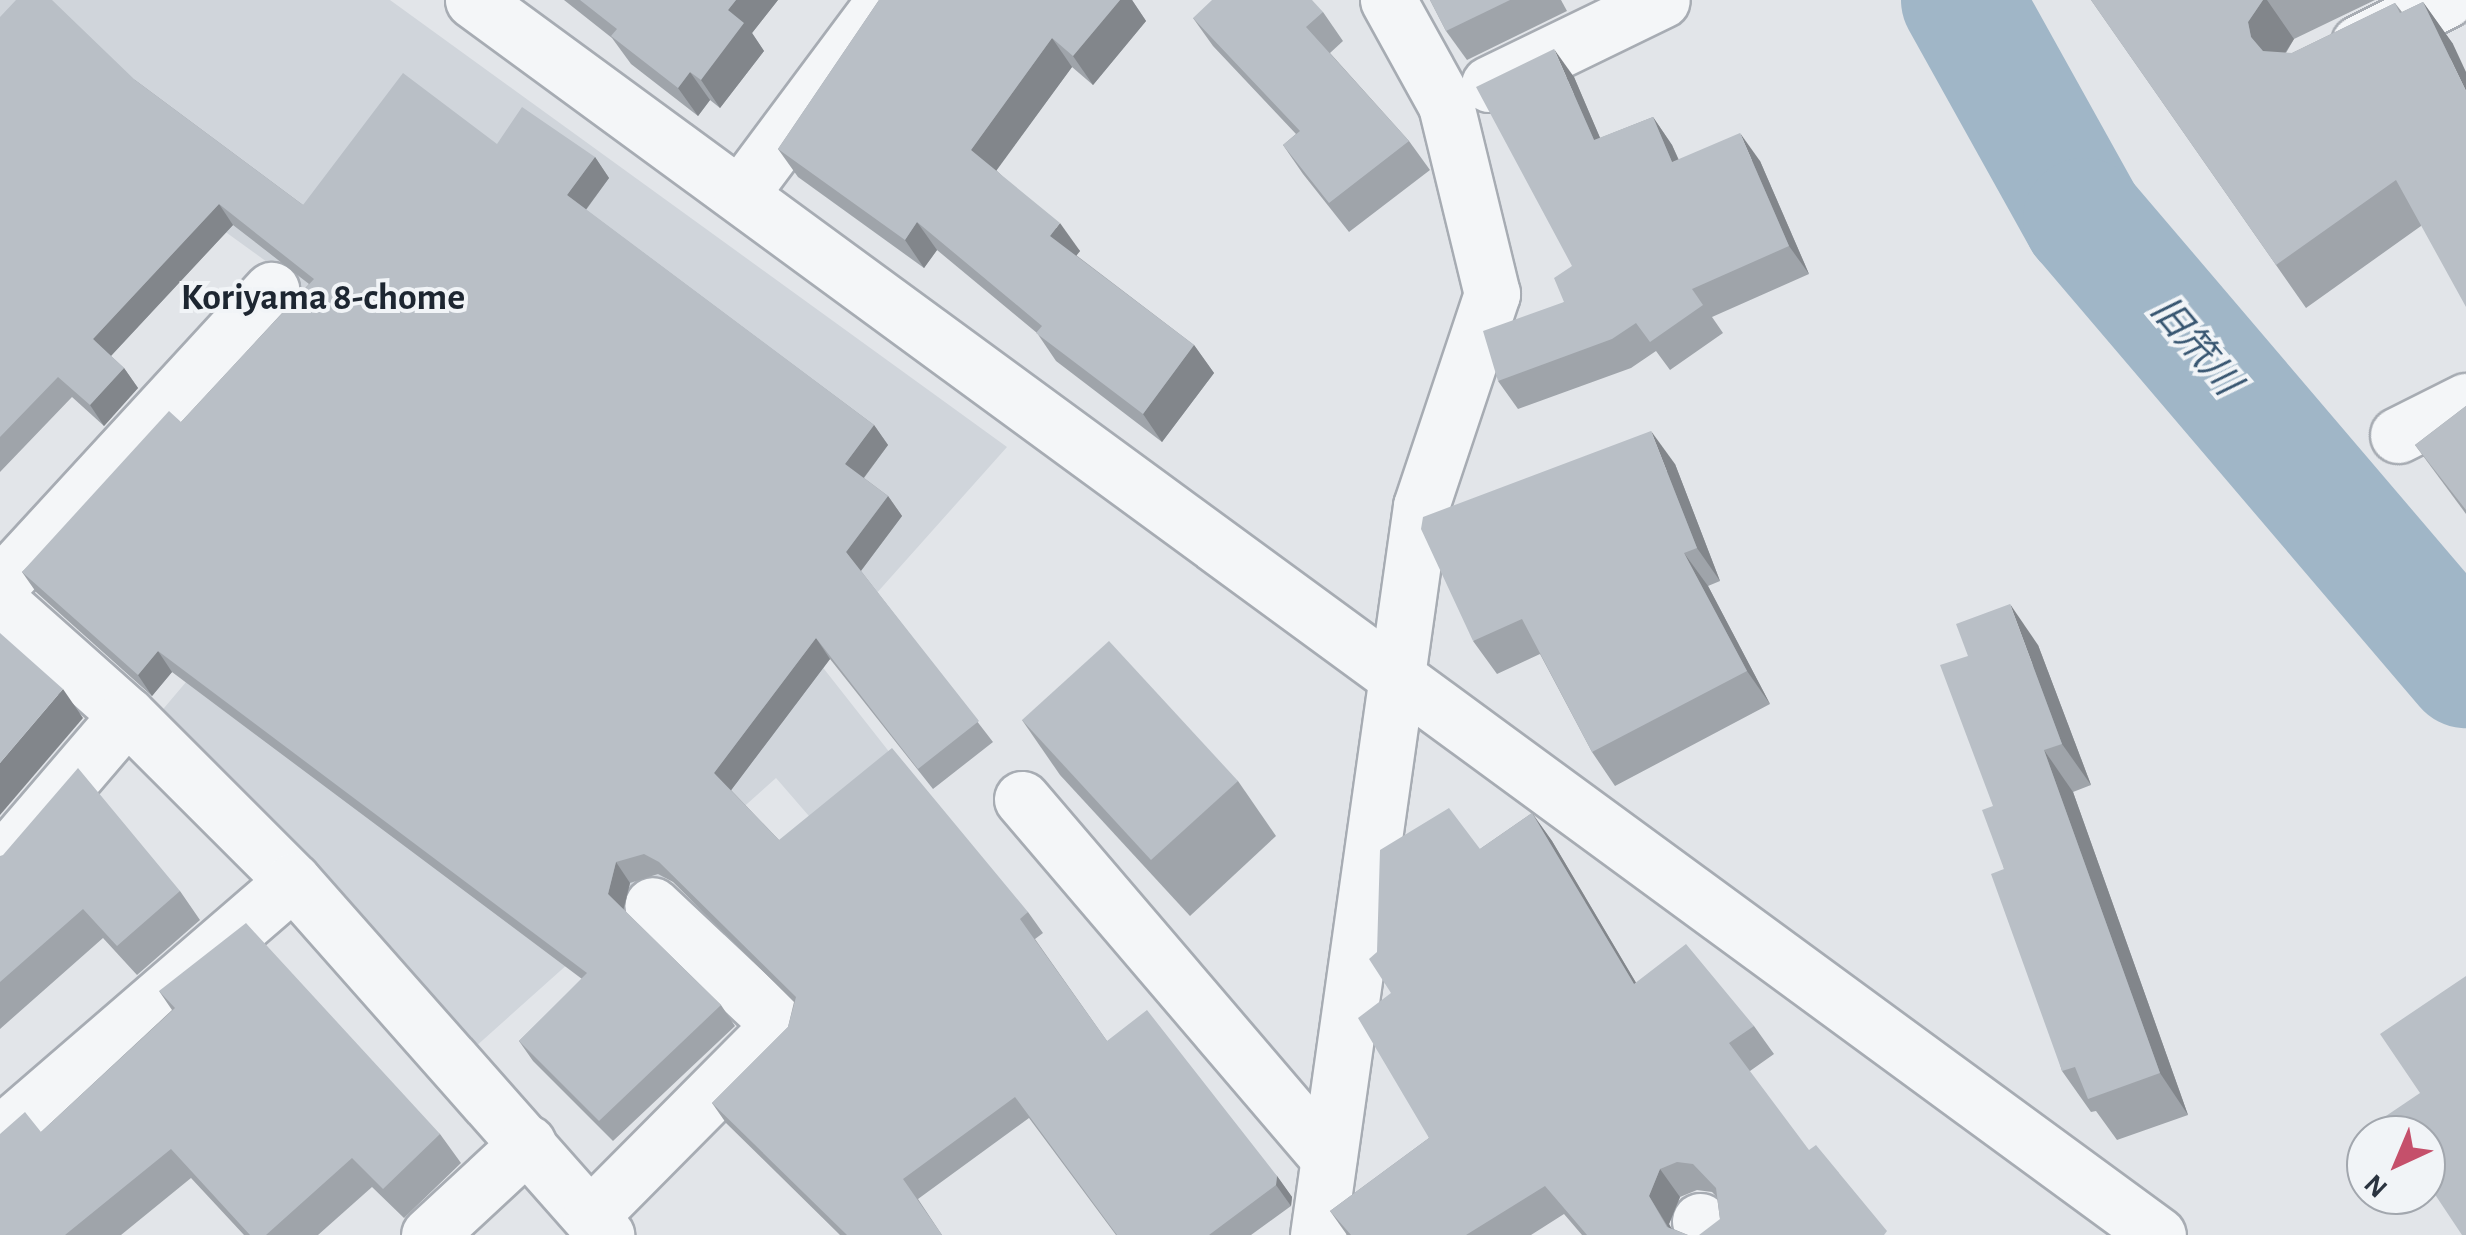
<!DOCTYPE html>
<html>
<head>
<meta charset="utf-8">
<style>
  body { margin:0 }
  #map { position:relative; width:2466px; height:1235px; overflow:hidden; background:#e2e5e9; font-family:"Alegreya Sans","Noto Sans JP",sans-serif }
  div>[style] { position:absolute }
  .built>* { inset:0; background:#d0d5db }
  .river>* { height:122px; margin:-61px; padding:0 61px; transform-origin:61px; border-radius:61px; background:#a0b6c7 }
  .roads { filter:drop-shadow(2px 0 #a7acb3) drop-shadow(-2px 0 #a7acb3) drop-shadow(0 2px #a7acb3) drop-shadow(0 -2px #a7acb3) }
  .minor>* { height:55px; margin:-27.5px; padding:0 27.5px; transform-origin:27.5px; border-radius:27.5px; background:#f4f6f8 }
  .wall>* { inset:0; background:#9fa4aa }
  .shaded-wall>* { inset:0; background:#82868b }
  .building>* { inset:0; background:#b9bfc6 }
  span { translate:-50% -50%; white-space:nowrap; text-align:center; line-height:1.15; -webkit-text-stroke:8px #f1f4f7; paint-order:stroke }
  .neighbourhood-label { font-size:38px; color:#1d2631; font-weight:700 }
  .water-label { font-size:38px; color:#385671; font-style:italic }
  .north { position:absolute; left:2346px; top:1115px; width:100px; height:100px; box-sizing:border-box; background:#f1f4f7; border:2px solid #a2a7ae; border-radius:50%; rotate:224deg; font-size:28px; font-weight:700; line-height:40px; text-align:center; color:#2b3440 }
  .north::after { content:''; display:block; margin:auto; width:35px; height:45px; background:#c5506b; clip-path:polygon(50% 0,100% 100%,50% 72%,0 100%) }
</style>
</head>
<body>
<div id="map">
  <div class="built">
    <i style="clip-path:polygon(0 0,390px 0,1007px 447px,817px 660px,894px 758px,815px 823px,776px 778px,474px 1048px,159px 714px,296px 552px,390px 351px,140px 170px,0 322px)"></i>
  </div>
  <div class="river">
    <i style="left:1962px;top:0;width:251px;rotate:60.9deg"></i>
    <i style="left:2084px;top:219px;width:589px;rotate:49.55deg"></i>
  </div>
  <div class="roads">
    <div class="minor">
      <i style="left:473px;top:0;width:2089px;rotate:36.24deg"></i>
      <i style="left:2359px;top:43px;width:97px;rotate:-26.3deg"></i>
      <i style="left:1489px;top:84px;width:192px;rotate:-25.9deg"></i>
      <i style="left:741px;top:193px;width:241px;rotate:-53.3deg"></i>
      <i style="left:2398px;top:435px;width:76px;rotate:-26.6deg"></i>
      <i style="left:0;top:585px;width:401px;rotate:-47.4deg"></i>
      <i style="left:0;top:602px;width:170px;rotate:41.7deg"></i>
      <i style="left:127px;top:715px;width:235px;rotate:45deg"></i>
      <i style="left:293px;top:881px;width:473px;rotate:48.5deg"></i>
      <i style="left:1022px;top:799px;width:472px;rotate:49.5deg"></i>
      <i style="left:0;top:863px;width:195px;rotate:-49.4deg"></i>
      <i style="left:0;top:1134px;width:387px;rotate:-40.8deg"></i>
      <i style="left:590px;top:1216px;width:269px;rotate:-45.2deg"></i>
      <i style="left:780px;top:1025px;width:175px;rotate:-136.8deg"></i>
      <i style="left:1700px;top:1221px;width:18px;rotate:52deg"></i>
      <i style="left:429px;top:1235px;width:135px;rotate:-42.9deg"></i>
      <i style="left:1318px;top:1235px;width:736px;rotate:-81.96deg"></i>
      <i style="left:1421px;top:506px;width:224px;rotate:-71.5deg"></i>
      <i style="left:1492px;top:294px;width:195px;rotate:-103.7deg"></i>
      <i style="left:1446px;top:105px;width:120px;rotate:-118.9deg"></i>
    </div>
  </div>
  <div class="wall">
    <i style="clip-path:polygon(564px 0,778px 0,752px 33px,764px 51px,720px 108px,710px 100px,698px 116px,631px 64px,612px 38px)"></i>
    <i style="clip-path:polygon(879px 0,1132px 0,1146px 21px,1093px 85px,1072px 67px,996px 170px,1080px 251px,1076px 255px,1194px 345px,1214px 373px,1162px 442px,1056px 361px,1037px 333px,937px 250px,924px 268px,798px 177px,778px 149px)"></i>
    <i style="clip-path:polygon(1430px 0,1561px 0,1567px 11px,1467px 60px,1446px 31px)"></i>
    <i style="clip-path:polygon(2091px 0,2375px 0,2294px 39px,2286px 53px,2292px 53px,2395px 3px,2402px 12px,2423px 2px,2453px 44px,2421px 226px,2306px 308px)"></i>
    <i style="clip-path:polygon(1323px 12px,1343px 41px,1330px 53px,1409px 141px,1430px 170px,1349px 232px,1303px 174px,1283px 145px,1296px 134px,1213px 46px,1193px 18px)"></i>
    <i style="clip-path:polygon(0 17px,135px 80px,303px 205px,497px 144px,595px 157px,609px 178px,586px 210px,874px 425px,888px 445px,864px 478px,888px 496px,902px 516px,861px 571px,993px 742px,933px 789px,830px 659px,731px 790px,779px 840px,1028px 912px,1043px 933px,1035px 939px,1107px 1041px,1277px 1176px,1292px 1197px,1291px 1206px,1251px 1235px,1116px 1235px,1029px 1118px,918px 1199px,942px 1235px,840px 1235px,726px 1123px,712px 1103px,788px 1027px,794px 1002px,673px 882px,658px 874px,630px 883px,624px 910px,721px 1005px,735px 1026px,613px 1141px,533px 1061px,519px 1041px,582px 979px,172px 672px,152px 696px,36px 592px,22px 572px,181px 422px,309px 284px,233px 225px,111px 356px,124px 368px,138px 388px,104px 426px,72px 397px,0 472px)"></i>
    <i style="clip-path:polygon(1574px 77px,1600px 138px,1653px 117px,1672px 145px,1679px 160px,1760px 161px,1809px 274px,1712px 317px,1723px 333px,1670px 370px,1656px 351px,1631px 368px,1518px 409px,1498px 381px,1564px 302px,1572px 266px)"></i>
    <i style="clip-path:polygon(2466px 406px,2466px 514px,2415px 445px)"></i>
    <i style="clip-path:polygon(1675px 464px,1720px 581px,1708px 586px,1770px 704px,1615px 786px,1592px 752px,1540px 654px,1497px 674px,1473px 641px)"></i>
    <i style="clip-path:polygon(2038px 645px,2091px 785px,2073px 792px,2188px 1115px,2117px 1140px,2096px 1111px,2091px 1112px,2062px 1071px,2004px 869px,1993px 806px)"></i>
    <i style="clip-path:polygon(1022px 720px,1238px 781px,1276px 836px,1190px 916px,1060px 775px)"></i>
    <i style="clip-path:polygon(1532px 813px,1552px 841px,1636px 983px,1754px 1026px,1774px 1054px,1750px 1071px,1720px 1219px,1717px 1197px,1712px 1192px,1697px 1190px,1680px 1197px,1669px 1224px,1671px 1228px,1688px 1235px,1582px 1235px,1564px 1214px,1531px 1235px,1347px 1235px,1330px 1211px,1429px 1138px,1391px 993px,1480px 849px)"></i>
    <i style="clip-path:polygon(0 856px,180px 891px,200px 920px,137px 975px,103px 938px,0 1029px)"></i>
    <i style="clip-path:polygon(159px 991px,440px 1134px,461px 1163px,404px 1218px,372px 1187px,318px 1235px,244px 1235px,191px 1178px,121px 1235px,0 1235px,41px 1132px,172px 1010px)"></i>
  </div>
  <div class="shaded-wall">
    <i style="clip-path:polygon(736px 0,778px 0,752px 33px,764px 51px,720px 108px,701px 80px,728px 10px)"></i>
    <i style="clip-path:polygon(1120px 0,1132px 0,1146px 21px,1093px 85px,1073px 56px)"></i>
    <i style="clip-path:polygon(2263px 0,2267px 0,2294px 39px,2278px 64px,2281px 80px,2251px 37px,2248px 22px)"></i>
    <i style="clip-path:polygon(2423px 2px,2453px 44px,2466px 72px,2466px 91px)"></i>
    <i style="clip-path:polygon(1052px 38px,1072px 67px,991px 178px,971px 150px)"></i>
    <i style="clip-path:polygon(1554px 49px,1574px 77px,1613px 168px,1594px 140px)"></i>
    <i style="clip-path:polygon(690px 72px,710px 100px,698px 116px,678px 88px)"></i>
    <i style="clip-path:polygon(1653px 117px,1672px 145px,1692px 191px,1672px 162px)"></i>
    <i style="clip-path:polygon(1740px 133px,1760px 161px,1809px 274px,1789px 246px)"></i>
    <i style="clip-path:polygon(595px 157px,609px 178px,581px 216px,567px 195px)"></i>
    <i style="clip-path:polygon(219px 204px,233px 225px,108px 359px,93px 339px)"></i>
    <i style="clip-path:polygon(917px 222px,937px 250px,924px 268px,905px 240px)"></i>
    <i style="clip-path:polygon(1060px 223px,1080px 251px,1070px 264px,1050px 236px)"></i>
    <i style="clip-path:polygon(1194px 345px,1214px 373px,1162px 442px,1143px 414px)"></i>
    <i style="clip-path:polygon(124px 368px,138px 388px,104px 426px,90px 405px)"></i>
    <i style="clip-path:polygon(874px 425px,888px 445px,859px 484px,845px 464px)"></i>
    <i style="clip-path:polygon(1651px 431px,1675px 464px,1720px 581px,1697px 548px)"></i>
    <i style="clip-path:polygon(888px 496px,902px 516px,860px 572px,846px 552px)"></i>
    <i style="clip-path:polygon(1684px 553px,1708px 586px,1770px 704px,1747px 671px)"></i>
    <i style="clip-path:polygon(2010px 604px,2038px 645px,2091px 785px,2062px 744px)"></i>
    <i style="clip-path:polygon(816px 638px,830px 659px,729px 793px,714px 773px)"></i>
    <i style="clip-path:polygon(158px 651px,172px 672px,152px 696px,138px 675px)"></i>
    <i style="clip-path:polygon(63px 689px,83px 718px,0 815px,0 763px)"></i>
    <i style="clip-path:polygon(2044px 750px,2073px 792px,2188px 1115px,2160px 1073px)"></i>
    <i style="clip-path:polygon(1532px 813px,1552px 841px,1654px 1013px,1634px 984px)"></i>
    <i style="clip-path:polygon(616px 862px,630px 883px,622px 915px,608px 894px)"></i>
    <i style="clip-path:polygon(1660px 1169px,1680px 1197px,1669px 1224px,1675px 1235px,1673px 1235px,1649px 1196px)"></i>
    <i style="clip-path:polygon(1277px 1176px,1292px 1197px,1291px 1206px,1276px 1185px)"></i>
  </div>
  <div class="building">
    <i style="clip-path:polygon(16px 0,52px 0,135px 80px,303px 205px,403px 73px,497px 144px,522px 107px,595px 157px,567px 195px,874px 425px,845px 464px,888px 496px,846px 552px,979px 721px,918px 769px,816px 638px,714px 773px,779px 840px,892px 748px,1028px 912px,1020px 919px,1107px 1041px,1147px 1010px,1277px 1176px,1276px 1185px,1209px 1235px,1117px 1235px,1015px 1097px,903px 1179px,942px 1235px,847px 1235px,712px 1103px,788px 1027px,796px 997px,659px 862px,644px 854px,616px 862px,608px 894px,721px 1005px,599px 1121px,519px 1041px,587px 973px,158px 651px,138px 675px,22px 572px,169px 411px,181px 422px,314px 279px,219px 204px,93px 339px,124px 368px,90px 405px,58px 377px,0 437px,0 17px)"></i>
    <i style="clip-path:polygon(580px 0,736px 0,728px 10px,744px 23px,701px 80px,690px 72px,678px 88px,611px 36px,617px 29px)"></i>
    <i style="clip-path:polygon(879px 0,1120px 0,1073px 56px,1052px 38px,971px 150px,1060px 223px,1050px 236px,1194px 345px,1143px 414px,1036px 333px,1042px 326px,917px 222px,905px 240px,778px 149px)"></i>
    <i style="clip-path:polygon(1212px 0,1312px 0,1323px 12px,1306px 27px,1409px 141px,1329px 203px,1283px 145px,1300px 131px,1193px 18px)"></i>
    <i style="clip-path:polygon(1430px 0,1510px 0,1446px 31px)"></i>
    <i style="clip-path:polygon(2091px 0,2263px 0,2248px 22px,2251px 37px,2263px 51px,2292px 53px,2395px 3px,2400px 13px,2423px 2px,2466px 91px,2466px 307px,2396px 180px,2276px 265px)"></i>
    <i style="clip-path:polygon(1554px 49px,1594px 140px,1653px 117px,1672px 162px,1740px 133px,1789px 246px,1692px 289px,1703px 305px,1650px 342px,1636px 323px,1612px 339px,1498px 381px,1483px 331px,1564px 302px,1554px 278px,1572px 266px,1476px 87px)"></i>
    <i style="clip-path:polygon(2466px 406px,2466px 510px,2415px 445px)"></i>
    <i style="clip-path:polygon(1651px 431px,1697px 548px,1684px 553px,1747px 671px,1592px 752px,1522px 619px,1473px 641px,1421px 529px,1423px 517px)"></i>
    <i style="clip-path:polygon(2010px 604px,2062px 744px,2044px 750px,2160px 1073px,2088px 1099px,2075px 1067px,2062px 1071px,1991px 874px,2004px 869px,1982px 810px,1993px 806px,1940px 665px,1968px 656px,1956px 624px)"></i>
    <i style="clip-path:polygon(0 633px,63px 689px,0 763px)"></i>
    <i style="clip-path:polygon(1109px 641px,1238px 781px,1151px 860px,1022px 720px)"></i>
    <i style="clip-path:polygon(78px 768px,180px 891px,117px 946px,83px 909px,0 982px,0 856px,3px 855px)"></i>
    <i style="clip-path:polygon(1449px 808px,1480px 849px,1532px 813px,1634px 984px,1686px 944px,1754px 1026px,1729px 1043px,1809px 1150px,1816px 1145px,1887px 1231px,1884px 1235px,1699px 1235px,1720px 1219px,1716px 1188px,1693px 1164px,1677px 1162px,1660px 1169px,1649px 1196px,1667px 1227px,1688px 1235px,1587px 1235px,1545px 1186px,1466px 1235px,1351px 1235px,1330px 1211px,1429px 1138px,1358px 1018px,1391px 993px,1369px 959px,1377px 952px,1380px 850px)"></i>
    <i style="clip-path:polygon(246px 923px,440px 1134px,383px 1189px,352px 1158px,266px 1235px,250px 1235px,171px 1149px,65px 1235px,0 1235px,0 1134px,25px 1112px,41px 1132px,175px 1008px,159px 991px)"></i>
    <i style="clip-path:polygon(2466px 976px,2466px 1235px,2462px 1235px,2426px 1181px,2426px 1135px,2395px 1135px,2383px 1118px,2420px 1093px,2380px 1034px)"></i>
  </div>
  <div class="neighbourhood-label">
    <span style="left:323px;top:299px">Koriyama 8-chome</span>
  </div>
  <div class="water-label">
    <span style="left:2194px;top:347px;rotate:50deg">旧笊川</span>
  </div>
  <div class="north">N</div>
</div>
</body>
</html>
